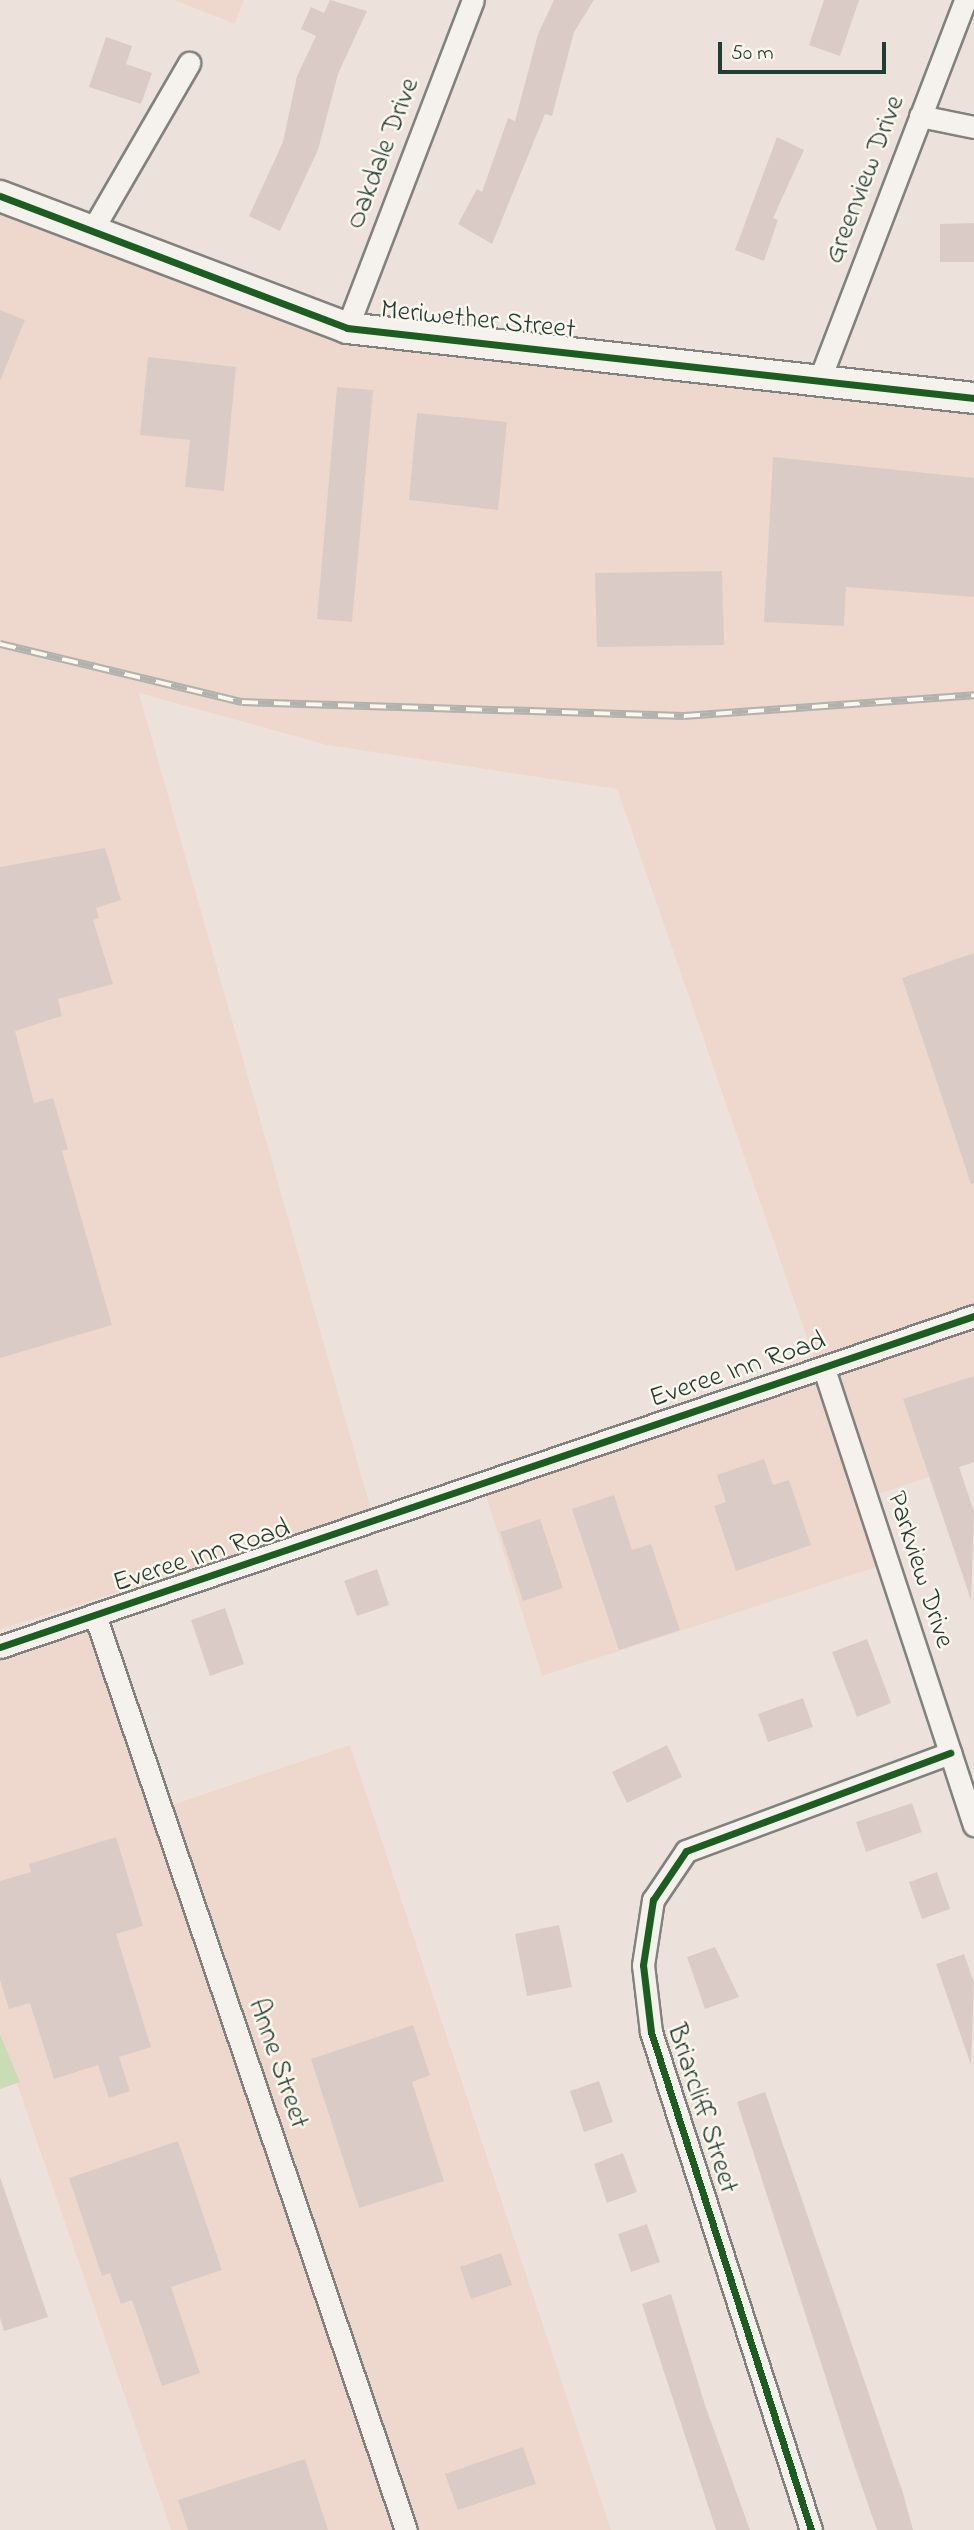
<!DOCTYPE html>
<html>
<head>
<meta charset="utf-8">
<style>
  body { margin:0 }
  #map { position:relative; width:974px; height:2530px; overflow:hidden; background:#ede2db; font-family:"Indie Flower",sans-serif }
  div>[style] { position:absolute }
  .built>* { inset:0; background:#eed8ce }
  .green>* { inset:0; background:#cadcb4 }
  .building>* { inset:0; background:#dbcbc6 }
  .roads { filter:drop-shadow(2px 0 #81827d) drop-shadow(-2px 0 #81827d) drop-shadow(0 2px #81827d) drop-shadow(0 -2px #81827d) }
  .street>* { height:21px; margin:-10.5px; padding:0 10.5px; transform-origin:10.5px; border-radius:10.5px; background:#f5f2ee }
  .secondary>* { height:30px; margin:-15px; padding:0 15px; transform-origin:15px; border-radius:15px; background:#f5f2ee }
  .rail>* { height:8px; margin-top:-4px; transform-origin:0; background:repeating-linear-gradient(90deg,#fbf7ec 0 16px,#b1b2ae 0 32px); box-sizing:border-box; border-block:2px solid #b1b2ae }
  .cycleway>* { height:7px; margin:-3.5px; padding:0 3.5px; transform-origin:3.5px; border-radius:3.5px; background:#1b5e20 }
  span { translate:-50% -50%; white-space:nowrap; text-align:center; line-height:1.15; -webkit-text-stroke:5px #fbf7ec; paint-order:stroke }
  .street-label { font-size:28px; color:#1f3d34 }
  .scale { position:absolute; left:718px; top:42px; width:168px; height:32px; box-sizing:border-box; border:4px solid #1f3d34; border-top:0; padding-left:9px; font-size:21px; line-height:24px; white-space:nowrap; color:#1f3d34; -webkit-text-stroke:5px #fbf7ec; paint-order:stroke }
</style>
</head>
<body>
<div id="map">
  <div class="built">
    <i style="clip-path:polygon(174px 0,244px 0,235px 24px)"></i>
    <i style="clip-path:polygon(0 211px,268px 301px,612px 357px,974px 393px,974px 1462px,872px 1496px,889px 1563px,542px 1676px,480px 1476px,815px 1361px,617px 789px,327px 745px,139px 693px,372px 1513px,0 1629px)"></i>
    <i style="clip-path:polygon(95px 1607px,160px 1809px,350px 1745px,611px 2530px,171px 2530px,0 2034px,0 1634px)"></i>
  </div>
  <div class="green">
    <i style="clip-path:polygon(0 2034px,20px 2082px,0 2089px)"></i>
  </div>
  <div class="building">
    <i style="clip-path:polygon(330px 0,367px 11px,338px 74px,318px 150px,280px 231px,249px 216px,283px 142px,297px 76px,316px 36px,301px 29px,311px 7px,324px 13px)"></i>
    <i style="clip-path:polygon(554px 0,594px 0,574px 32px,552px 116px,545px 114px,492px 244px,458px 224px,477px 189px,482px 192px,508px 118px,515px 121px,538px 34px)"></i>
    <i style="clip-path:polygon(824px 0,859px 0,840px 56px,809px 45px)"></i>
    <i style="clip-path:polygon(106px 37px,132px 46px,126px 64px,152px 73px,141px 104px,89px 87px)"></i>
    <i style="clip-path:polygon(777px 137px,804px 150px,773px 218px,778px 220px,764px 261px,735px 250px)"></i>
    <i style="clip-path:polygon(974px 223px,974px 262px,940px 262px,940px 224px)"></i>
    <i style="clip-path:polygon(0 310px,25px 320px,0 381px)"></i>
    <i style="clip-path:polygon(148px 357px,236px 367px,224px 491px,185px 487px,190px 440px,140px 435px)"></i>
    <i style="clip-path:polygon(337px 387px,373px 390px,352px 622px,317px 619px)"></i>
    <i style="clip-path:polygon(417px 413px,507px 422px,498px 510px,409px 500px)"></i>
    <i style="clip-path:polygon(773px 457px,974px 478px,974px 597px,846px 587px,844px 626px,764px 622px)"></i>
    <i style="clip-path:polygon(722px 571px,724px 645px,597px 647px,595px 573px)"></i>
    <i style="clip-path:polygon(105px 848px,121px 900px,96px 908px,99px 918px,93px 920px,113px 984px,58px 999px,62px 1016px,15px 1031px,34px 1103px,53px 1098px,68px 1149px,62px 1151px,112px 1325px,0 1358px,0 867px)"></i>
    <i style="clip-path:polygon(974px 953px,974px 1183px,971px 1184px,902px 978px)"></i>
    <i style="clip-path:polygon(974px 1376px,974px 1462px,959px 1467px,974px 1512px,971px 1600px,903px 1399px)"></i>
    <i style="clip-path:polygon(764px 1459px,773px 1485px,789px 1480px,811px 1545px,736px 1571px,714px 1506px,726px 1502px,717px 1475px)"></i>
    <i style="clip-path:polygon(614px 1495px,632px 1550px,651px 1544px,680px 1630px,619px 1650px,572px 1509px)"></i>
    <i style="clip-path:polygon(540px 1519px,563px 1588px,523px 1601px,500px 1532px)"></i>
    <i style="clip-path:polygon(377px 1569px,389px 1605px,357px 1616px,344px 1581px)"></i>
    <i style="clip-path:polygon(225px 1608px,244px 1664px,210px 1676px,191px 1620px)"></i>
    <i style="clip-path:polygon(867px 1639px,891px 1703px,857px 1717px,832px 1652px)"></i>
    <i style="clip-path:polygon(803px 1698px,813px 1727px,768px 1742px,758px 1714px)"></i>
    <i style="clip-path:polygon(667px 1745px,682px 1777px,627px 1803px,612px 1772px)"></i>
    <i style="clip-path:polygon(912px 1803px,922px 1832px,866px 1852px,856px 1822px)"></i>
    <i style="clip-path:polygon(116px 1837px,143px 1926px,116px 1934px,151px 2047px,119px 2057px,130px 2091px,109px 2098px,98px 2065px,54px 2079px,30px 2003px,9px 2009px,0 1980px,0 1881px,31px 1872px,29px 1864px)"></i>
    <i style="clip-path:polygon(937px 1872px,950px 1909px,922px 1919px,909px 1882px)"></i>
    <i style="clip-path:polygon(559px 1925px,572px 1987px,527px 1996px,515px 1934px)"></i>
    <i style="clip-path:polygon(715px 1947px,739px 1997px,705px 2009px,687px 1957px)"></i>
    <i style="clip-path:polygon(964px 1954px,974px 1983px,971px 2065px,936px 1964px)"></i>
    <i style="clip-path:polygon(413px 2025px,430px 2075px,412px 2082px,444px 2181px,359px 2208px,311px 2059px)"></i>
    <i style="clip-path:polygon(599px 2081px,613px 2122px,584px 2132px,570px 2091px)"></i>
    <i style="clip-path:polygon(765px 2092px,903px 2493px,913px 2530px,877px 2530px,850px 2453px,737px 2102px)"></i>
    <i style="clip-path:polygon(178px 2141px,222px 2270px,171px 2287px,200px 2373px,162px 2386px,132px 2300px,121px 2304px,110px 2273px,102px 2276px,69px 2178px)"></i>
    <i style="clip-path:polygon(623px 2153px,637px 2192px,607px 2203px,594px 2164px)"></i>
    <i style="clip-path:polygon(0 2177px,48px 2317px,4px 2331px,0 2318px)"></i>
    <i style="clip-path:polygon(647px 2224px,660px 2262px,631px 2272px,618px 2234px)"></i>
    <i style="clip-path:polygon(501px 2253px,512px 2285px,471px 2299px,460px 2267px)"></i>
    <i style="clip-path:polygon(671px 2294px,705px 2405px,750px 2530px,716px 2530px,665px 2375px,642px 2304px)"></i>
    <i style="clip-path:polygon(523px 2447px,536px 2484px,458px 2510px,445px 2474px)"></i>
    <i style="clip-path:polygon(305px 2459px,328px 2530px,188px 2530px,178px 2500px)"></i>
  </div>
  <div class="roads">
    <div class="street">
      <i style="left:920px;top:116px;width:55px;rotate:11.5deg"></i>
      <i style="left:90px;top:234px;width:198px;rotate:-59.9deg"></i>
      <i style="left:347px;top:328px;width:351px;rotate:-69deg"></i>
      <i style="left:819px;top:381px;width:408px;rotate:-69deg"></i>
      <i style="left:825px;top:1372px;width:477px;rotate:71.8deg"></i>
      <i style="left:95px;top:1615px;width:966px;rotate:71.23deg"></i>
      <i style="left:0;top:1647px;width:1029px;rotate:-18.77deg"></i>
      <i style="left:811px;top:2530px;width:523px;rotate:-107.81deg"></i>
      <i style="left:651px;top:2032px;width:67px;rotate:-96.8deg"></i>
      <i style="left:643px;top:1965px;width:66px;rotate:-81.3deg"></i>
      <i style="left:653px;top:1900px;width:59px;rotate:-56deg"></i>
      <i style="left:686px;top:1851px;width:282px;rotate:-20.4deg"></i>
    </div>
    <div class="secondary">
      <i style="left:0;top:196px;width:371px;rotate:20.8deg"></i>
      <i style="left:347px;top:328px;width:631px;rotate:6.37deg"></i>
    </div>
  </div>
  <div class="rail">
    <i style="left:0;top:644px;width:249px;rotate:13.5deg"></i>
    <i style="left:242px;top:702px;width:442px;rotate:1.8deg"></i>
    <i style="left:684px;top:716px;width:291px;rotate:-4.1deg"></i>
  </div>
  <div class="cycleway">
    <i style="left:0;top:196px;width:371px;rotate:20.8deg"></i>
    <i style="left:347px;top:328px;width:631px;rotate:6.37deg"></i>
    <i style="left:0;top:1647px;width:1029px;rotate:-18.77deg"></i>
    <i style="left:811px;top:2530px;width:523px;rotate:-107.81deg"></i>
    <i style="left:651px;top:2032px;width:67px;rotate:-96.8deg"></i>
    <i style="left:643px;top:1965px;width:66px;rotate:-81.3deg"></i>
    <i style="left:653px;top:1900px;width:59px;rotate:-56deg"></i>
    <i style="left:686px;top:1851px;width:282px;rotate:-20.4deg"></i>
  </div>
  <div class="street-label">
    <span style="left:384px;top:154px;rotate:-69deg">Oakdale Drive</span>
    <span style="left:866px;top:180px;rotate:-69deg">Greenview Drive</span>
    <span style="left:478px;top:321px;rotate:6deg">Meriwether Street</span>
    <span style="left:738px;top:1371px;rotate:-19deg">Everee Inn Road</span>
    <span style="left:202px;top:1557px;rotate:-18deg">Everee Inn Road</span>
    <span style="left:919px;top:1570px;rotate:72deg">Parkview Drive</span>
    <span style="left:277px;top:2064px;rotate:71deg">Anne Street</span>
    <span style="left:701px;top:2109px;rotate:72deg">Briarcliff Street</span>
  </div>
  <div class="scale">50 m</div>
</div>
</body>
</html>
